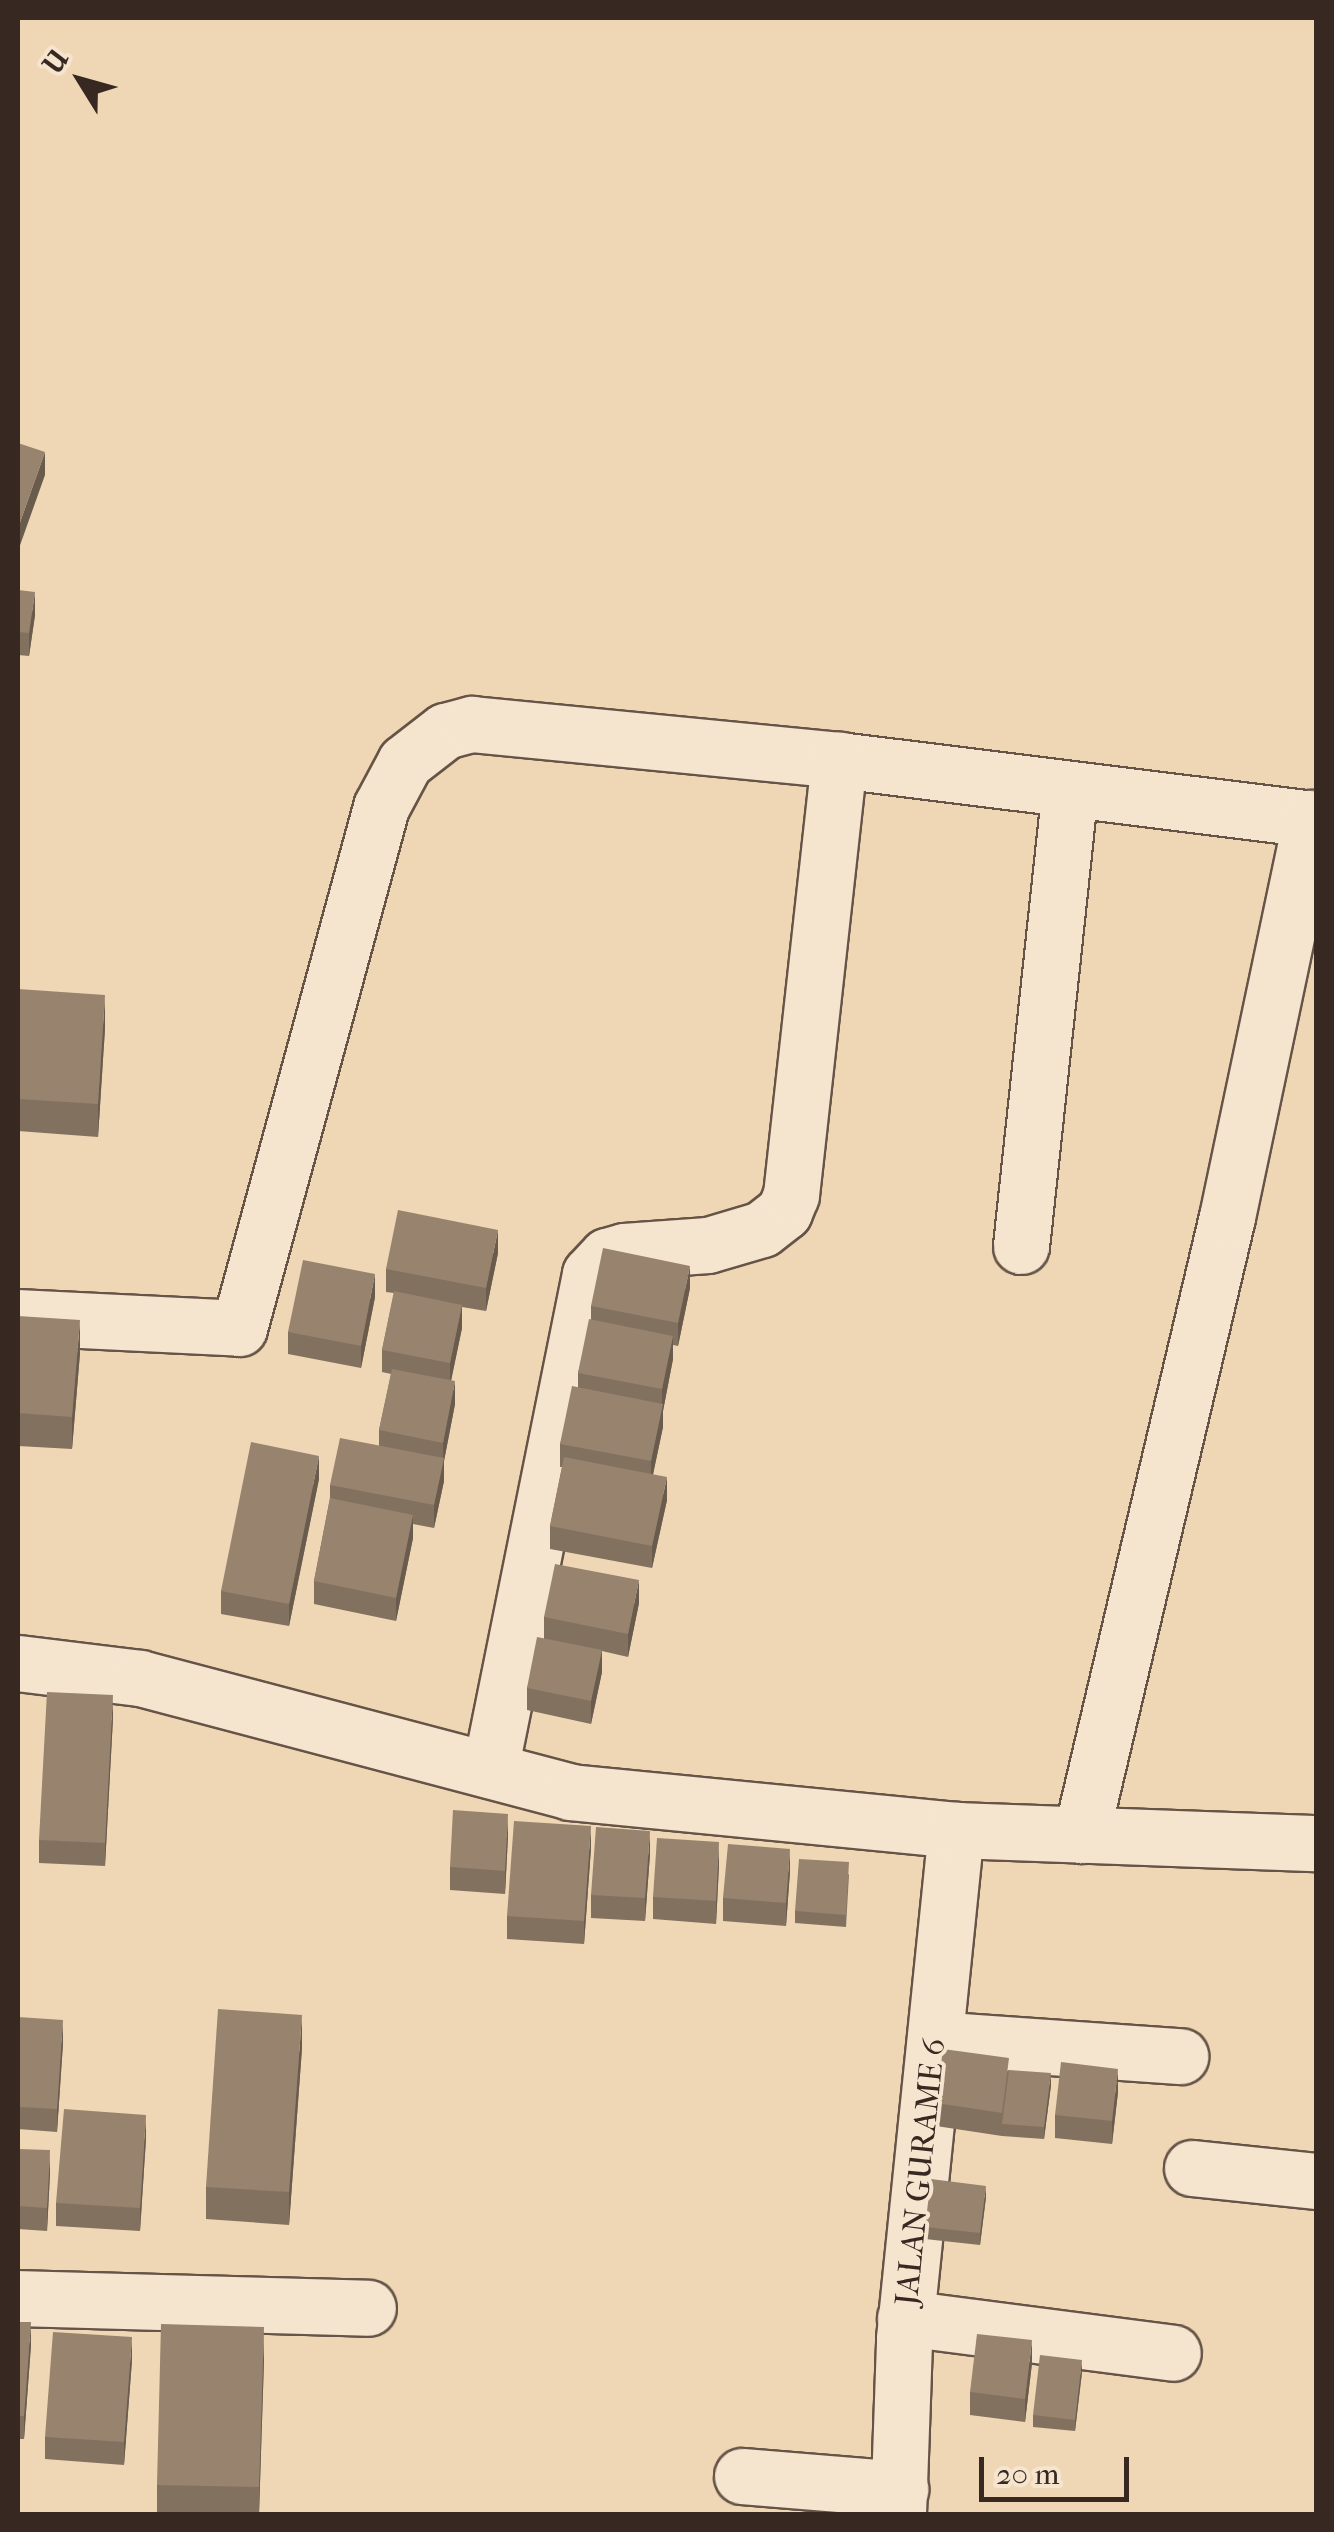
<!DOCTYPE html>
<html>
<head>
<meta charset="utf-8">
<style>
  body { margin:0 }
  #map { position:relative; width:1334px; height:2532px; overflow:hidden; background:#efd7b5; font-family:"IM FELL French Canon",serif }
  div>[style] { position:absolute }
  .roads { filter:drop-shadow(2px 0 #665447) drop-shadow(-2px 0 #665447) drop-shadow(0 2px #665447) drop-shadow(0 -2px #665447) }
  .street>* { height:55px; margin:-27.5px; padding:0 27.5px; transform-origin:27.5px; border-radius:27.5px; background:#f5e5cf }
  .secondary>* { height:55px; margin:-27.5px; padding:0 27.5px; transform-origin:27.5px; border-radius:27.5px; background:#f5e5cf }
  .wall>* { inset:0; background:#82715f }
  .shaded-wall>* { inset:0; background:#6a5c4d }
  .building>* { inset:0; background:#97836e }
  span { translate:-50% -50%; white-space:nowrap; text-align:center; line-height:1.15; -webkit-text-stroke:8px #f5e5cf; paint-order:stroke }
  .street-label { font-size:32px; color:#382822 }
  .frame { position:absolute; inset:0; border:20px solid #382822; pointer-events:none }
  .north { position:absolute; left:30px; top:30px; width:100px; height:100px; -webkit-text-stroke:8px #f5e5cf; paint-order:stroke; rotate:307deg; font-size:28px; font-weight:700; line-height:40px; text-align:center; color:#382822 }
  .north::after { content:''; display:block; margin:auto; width:35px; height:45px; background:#382822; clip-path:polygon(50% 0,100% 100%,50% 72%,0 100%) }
  .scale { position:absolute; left:979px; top:2457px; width:150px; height:45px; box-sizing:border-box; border:5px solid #382822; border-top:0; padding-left:12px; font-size:30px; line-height:35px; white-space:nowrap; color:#382822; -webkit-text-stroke:8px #f5e5cf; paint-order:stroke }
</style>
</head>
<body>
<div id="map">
  <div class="roads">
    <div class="street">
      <i style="left:1021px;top:1246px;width:459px;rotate:-83.9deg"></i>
      <i style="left:18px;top:1317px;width:221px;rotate:2.8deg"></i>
      <i style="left:239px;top:1328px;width:540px;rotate:-74.75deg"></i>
      <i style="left:381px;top:807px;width:51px;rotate:-61.9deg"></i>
      <i style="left:405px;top:762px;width:51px;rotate:-37.8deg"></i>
      <i style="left:445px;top:731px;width:28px;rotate:-15deg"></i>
      <i style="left:472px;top:724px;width:369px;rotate:5.6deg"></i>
      <i style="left:839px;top:760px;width:481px;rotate:7.1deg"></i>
      <i style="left:490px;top:1770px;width:506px;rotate:-78.6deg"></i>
      <i style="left:590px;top:1274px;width:25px;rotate:-47deg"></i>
      <i style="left:607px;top:1256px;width:18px;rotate:-16deg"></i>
      <i style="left:624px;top:1251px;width:84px;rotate:-4.1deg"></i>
      <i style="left:708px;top:1245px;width:56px;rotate:-16.5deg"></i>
      <i style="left:762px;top:1229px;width:28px;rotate:-38deg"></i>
      <i style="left:784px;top:1212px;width:18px;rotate:-68deg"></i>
      <i style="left:791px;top:1195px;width:438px;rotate:-83.7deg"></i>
      <i style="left:1081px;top:1835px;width:635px;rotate:-76.71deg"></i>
      <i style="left:1227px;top:1217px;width:408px;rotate:-78.1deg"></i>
      <i style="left:935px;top:2039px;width:246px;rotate:4deg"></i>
      <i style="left:1192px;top:2168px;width:125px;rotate:6deg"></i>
      <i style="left:18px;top:2298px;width:350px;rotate:1.6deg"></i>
      <i style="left:905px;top:2318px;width:270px;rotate:7.4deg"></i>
      <i style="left:742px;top:2476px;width:159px;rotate:4.7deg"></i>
      <i style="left:898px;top:2514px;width:176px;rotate:-88deg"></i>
      <i style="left:904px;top:2338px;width:511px;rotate:-84.16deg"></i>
    </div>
    <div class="secondary">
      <i style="left:18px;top:1663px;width:123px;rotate:7deg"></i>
      <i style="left:140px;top:1678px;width:445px;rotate:14.8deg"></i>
      <i style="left:570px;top:1792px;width:388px;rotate:5.6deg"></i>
      <i style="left:956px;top:1830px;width:360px;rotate:2.1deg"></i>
    </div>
  </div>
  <div class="wall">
    <i style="clip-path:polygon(18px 590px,35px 615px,29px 656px,18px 655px)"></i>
    <i style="clip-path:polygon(18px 989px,105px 1028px,98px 1137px,18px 1131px)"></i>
    <i style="clip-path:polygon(498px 1253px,486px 1311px,462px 1307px,462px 1328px,451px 1380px,455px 1404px,444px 1461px,444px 1481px,434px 1528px,413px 1524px,413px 1538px,396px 1621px,314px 1604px,314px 1581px,330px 1498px,330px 1485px,379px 1446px,379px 1430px,391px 1374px,382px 1372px,382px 1350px,394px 1293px,386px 1292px,386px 1269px)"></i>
    <i style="clip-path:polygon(690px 1288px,678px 1346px,673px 1345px,673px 1359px,663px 1411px,663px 1427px,653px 1474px,667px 1500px,652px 1568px,550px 1549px,550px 1526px,562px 1467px,560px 1467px,560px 1444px,578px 1387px,578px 1373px,591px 1320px,591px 1306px)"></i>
    <i style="clip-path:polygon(375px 1297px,361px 1368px,288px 1354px,288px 1332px)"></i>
    <i style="clip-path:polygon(18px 1316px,80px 1353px,72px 1449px,18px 1446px)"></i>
    <i style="clip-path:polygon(319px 1479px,289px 1626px,221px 1614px,221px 1591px)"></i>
    <i style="clip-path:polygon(639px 1603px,628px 1657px,602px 1651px,602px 1672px,591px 1724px,527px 1710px,527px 1688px,544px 1638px,544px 1617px)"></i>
    <i style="clip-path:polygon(113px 1718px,105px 1866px,39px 1863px,39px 1840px)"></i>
    <i style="clip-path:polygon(508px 1836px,505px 1894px,450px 1890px,450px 1867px)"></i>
    <i style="clip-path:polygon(591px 1848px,584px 1944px,507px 1939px,507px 1916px)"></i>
    <i style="clip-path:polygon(650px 1854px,645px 1921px,591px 1918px,591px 1895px)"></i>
    <i style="clip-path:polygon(719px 1865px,716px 1924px,653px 1919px,653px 1897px)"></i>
    <i style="clip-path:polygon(790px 1871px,786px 1926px,723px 1921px,723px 1898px)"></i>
    <i style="clip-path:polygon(849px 1874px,846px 1927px,795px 1923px,795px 1911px)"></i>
    <i style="clip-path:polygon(18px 2017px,63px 2043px,57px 2132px,18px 2129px)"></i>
    <i style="clip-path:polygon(302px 2048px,289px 2225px,206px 2219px,206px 2187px)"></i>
    <i style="clip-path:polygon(1009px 2070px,1051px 2085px,1044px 2139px,1002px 2136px,936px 2126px,936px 2103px)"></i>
    <i style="clip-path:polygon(1118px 2092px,1112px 2144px,1055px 2138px,1055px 2115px)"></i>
    <i style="clip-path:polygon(146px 2138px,140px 2231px,56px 2226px,56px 2203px)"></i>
    <i style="clip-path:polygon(18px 2149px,50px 2173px,47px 2231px,18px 2229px)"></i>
    <i style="clip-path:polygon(986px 2197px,980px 2245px,925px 2239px,925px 2227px)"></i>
    <i style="clip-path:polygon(18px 2322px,31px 2345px,24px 2439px,18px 2439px)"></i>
    <i style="clip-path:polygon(264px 2359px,259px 2514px,157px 2514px,157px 2485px)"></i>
    <i style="clip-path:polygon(132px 2360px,124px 2465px,45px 2459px,45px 2437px)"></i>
    <i style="clip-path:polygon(1032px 2363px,1025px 2422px,970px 2415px,970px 2392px)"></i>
    <i style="clip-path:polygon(1082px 2372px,1075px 2431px,1033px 2427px,1033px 2415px)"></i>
  </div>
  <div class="shaded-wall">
    <i style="clip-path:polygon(45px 452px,45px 475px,18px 551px,18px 528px)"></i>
    <i style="clip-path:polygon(35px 592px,35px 615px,29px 656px,29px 633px)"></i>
    <i style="clip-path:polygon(105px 995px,105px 1028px,98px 1137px,98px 1104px)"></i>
    <i style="clip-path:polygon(498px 1230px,498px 1253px,486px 1311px,486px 1288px)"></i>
    <i style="clip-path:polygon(690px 1266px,690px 1288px,678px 1346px,678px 1323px)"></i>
    <i style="clip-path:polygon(375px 1274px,375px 1297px,361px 1368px,361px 1346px)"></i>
    <i style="clip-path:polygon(462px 1305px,462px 1328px,450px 1386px,450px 1363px)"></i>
    <i style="clip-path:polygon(80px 1320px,80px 1353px,72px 1449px,72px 1417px)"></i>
    <i style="clip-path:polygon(673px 1336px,673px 1359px,663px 1411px,663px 1427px,651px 1484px,651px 1461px,662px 1405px,662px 1389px)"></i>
    <i style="clip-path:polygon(455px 1381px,455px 1404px,444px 1461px,444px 1481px,434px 1528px,434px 1505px,443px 1463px,443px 1443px)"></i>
    <i style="clip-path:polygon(319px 1456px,319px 1479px,289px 1626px,289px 1604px)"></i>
    <i style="clip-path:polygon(667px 1477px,667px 1500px,652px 1568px,652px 1546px)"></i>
    <i style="clip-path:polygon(413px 1515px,413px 1538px,396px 1621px,396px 1598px)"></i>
    <i style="clip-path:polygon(639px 1580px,639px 1603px,628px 1657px,628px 1634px)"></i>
    <i style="clip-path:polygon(602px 1650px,602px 1672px,591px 1724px,591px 1701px)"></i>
    <i style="clip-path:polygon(113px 1695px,113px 1718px,105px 1866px,105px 1843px)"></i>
    <i style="clip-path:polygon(508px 1814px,508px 1836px,505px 1894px,505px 1871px)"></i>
    <i style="clip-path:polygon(591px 1826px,591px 1848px,584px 1944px,584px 1921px)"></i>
    <i style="clip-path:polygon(650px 1831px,650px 1854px,645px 1921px,645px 1898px)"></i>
    <i style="clip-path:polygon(719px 1842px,719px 1865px,716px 1924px,716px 1901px)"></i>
    <i style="clip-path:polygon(790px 1849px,790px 1871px,786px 1926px,786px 1903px)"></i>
    <i style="clip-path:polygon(302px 2015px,302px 2048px,289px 2225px,289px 2192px)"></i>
    <i style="clip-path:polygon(63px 2020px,63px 2043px,57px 2132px,57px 2109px)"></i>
    <i style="clip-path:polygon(1118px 2069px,1118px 2092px,1112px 2144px,1112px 2121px)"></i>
    <i style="clip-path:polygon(1051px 2073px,1051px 2085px,1044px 2139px,1044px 2127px)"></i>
    <i style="clip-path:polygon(146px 2115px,146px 2138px,140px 2231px,140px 2208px)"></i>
    <i style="clip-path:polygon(50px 2150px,50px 2173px,47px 2231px,47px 2208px)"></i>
    <i style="clip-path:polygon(986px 2186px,986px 2197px,980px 2245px,980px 2233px)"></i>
    <i style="clip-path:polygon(31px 2322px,31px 2345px,24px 2439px,24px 2416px)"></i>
    <i style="clip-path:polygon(264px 2327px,264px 2359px,259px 2514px,259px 2487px)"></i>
    <i style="clip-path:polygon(132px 2337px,132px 2360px,124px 2465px,124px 2442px)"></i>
    <i style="clip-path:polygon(1032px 2340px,1032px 2363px,1025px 2422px,1025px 2399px)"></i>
    <i style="clip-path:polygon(1082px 2360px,1082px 2372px,1075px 2431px,1075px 2420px)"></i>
  </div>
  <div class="building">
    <i style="clip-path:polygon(18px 443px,45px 452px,18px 528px)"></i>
    <i style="clip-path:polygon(18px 590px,35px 592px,29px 633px,18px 632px)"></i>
    <i style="clip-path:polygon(18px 989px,105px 995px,98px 1104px,18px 1099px)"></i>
    <i style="clip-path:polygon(398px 1210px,498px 1230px,486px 1288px,386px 1269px)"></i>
    <i style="clip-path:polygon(603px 1248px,690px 1266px,678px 1323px,591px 1306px)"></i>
    <i style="clip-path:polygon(303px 1260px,375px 1274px,361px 1346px,288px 1332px)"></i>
    <i style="clip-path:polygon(394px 1291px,462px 1305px,450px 1363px,382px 1350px)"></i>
    <i style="clip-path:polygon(18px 1316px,80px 1320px,72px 1417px,18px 1413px)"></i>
    <i style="clip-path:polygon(589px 1319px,673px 1336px,662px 1389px,578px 1373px)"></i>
    <i style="clip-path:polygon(392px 1369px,455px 1381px,443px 1443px,379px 1430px)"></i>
    <i style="clip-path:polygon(572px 1386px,663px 1404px,651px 1461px,560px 1444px)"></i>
    <i style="clip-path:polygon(340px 1438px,444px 1458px,434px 1505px,330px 1485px)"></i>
    <i style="clip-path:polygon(251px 1442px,319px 1456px,289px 1604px,221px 1591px)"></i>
    <i style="clip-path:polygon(564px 1457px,667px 1477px,652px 1546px,550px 1526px)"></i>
    <i style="clip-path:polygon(330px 1498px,413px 1515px,396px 1598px,314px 1581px)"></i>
    <i style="clip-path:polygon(555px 1564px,639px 1580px,628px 1634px,544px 1617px)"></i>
    <i style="clip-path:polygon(537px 1637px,602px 1650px,591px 1701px,527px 1688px)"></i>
    <i style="clip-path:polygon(47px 1692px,113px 1695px,105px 1843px,39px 1840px)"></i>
    <i style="clip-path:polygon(453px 1810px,508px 1814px,505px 1871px,450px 1867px)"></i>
    <i style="clip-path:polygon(514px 1821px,591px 1826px,584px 1921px,507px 1916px)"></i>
    <i style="clip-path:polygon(596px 1827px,650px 1831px,645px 1898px,591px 1895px)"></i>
    <i style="clip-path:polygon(657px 1838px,719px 1842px,716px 1901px,653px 1897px)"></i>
    <i style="clip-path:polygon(728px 1844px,790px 1849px,786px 1903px,723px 1898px)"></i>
    <i style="clip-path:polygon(799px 1859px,849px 1862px,846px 1915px,795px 1911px)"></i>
    <i style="clip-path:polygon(218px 2009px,302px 2015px,289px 2192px,206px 2187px)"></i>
    <i style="clip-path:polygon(18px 2017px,63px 2020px,57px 2109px,18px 2107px)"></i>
    <i style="clip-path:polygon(943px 2049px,1009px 2058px,1002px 2113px,936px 2103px)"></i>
    <i style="clip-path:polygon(1061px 2062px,1118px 2069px,1112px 2121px,1055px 2115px)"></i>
    <i style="clip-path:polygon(1009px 2070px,1051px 2073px,1044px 2127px,1002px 2124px)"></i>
    <i style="clip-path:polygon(64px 2109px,146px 2115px,140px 2208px,56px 2203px)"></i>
    <i style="clip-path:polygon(18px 2149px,50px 2150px,47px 2208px,18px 2206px)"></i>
    <i style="clip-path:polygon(931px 2179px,986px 2186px,980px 2233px,925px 2227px)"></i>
    <i style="clip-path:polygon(18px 2322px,31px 2322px,24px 2416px,18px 2416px)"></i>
    <i style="clip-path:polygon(161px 2324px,264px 2327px,259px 2487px,157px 2485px)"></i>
    <i style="clip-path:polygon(53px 2332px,132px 2337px,124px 2442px,45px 2437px)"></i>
    <i style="clip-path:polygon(977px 2334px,1032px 2340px,1025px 2399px,970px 2392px)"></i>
    <i style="clip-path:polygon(1040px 2355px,1082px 2360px,1075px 2420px,1033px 2415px)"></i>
  </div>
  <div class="street-label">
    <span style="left:921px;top:2172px;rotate:-84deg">JALAN GURAME 6</span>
  </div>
  <div class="frame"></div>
  <div class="north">U</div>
  <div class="scale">20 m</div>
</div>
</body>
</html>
